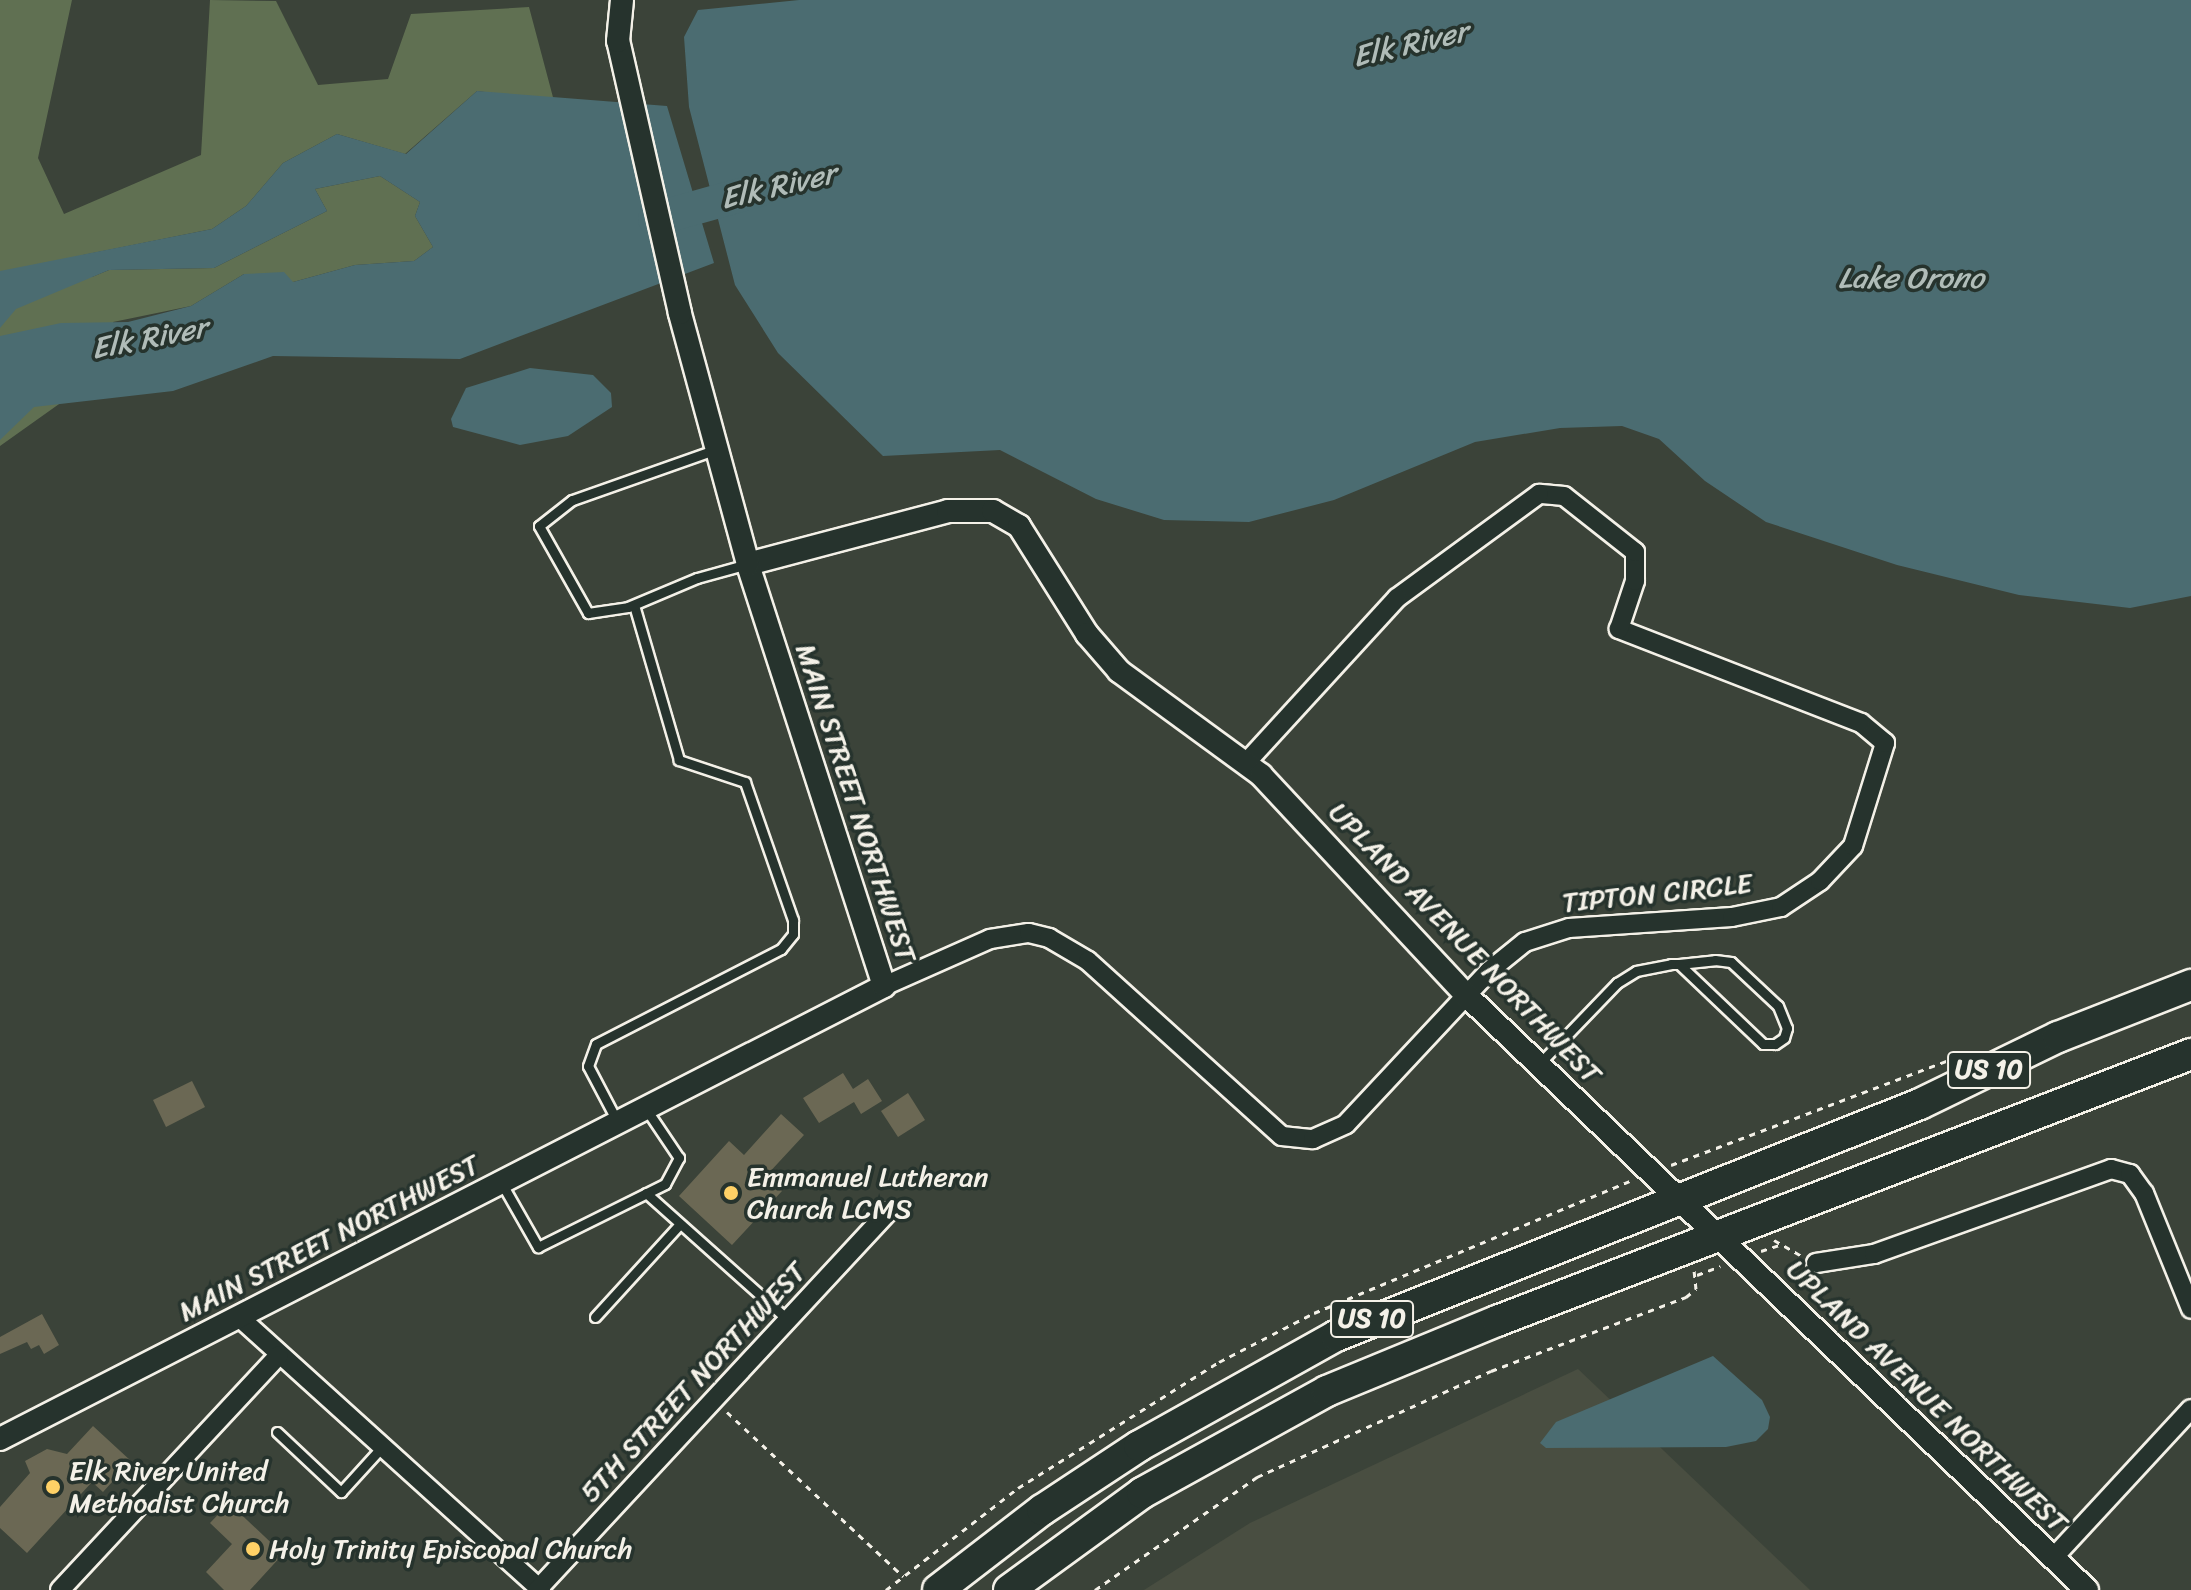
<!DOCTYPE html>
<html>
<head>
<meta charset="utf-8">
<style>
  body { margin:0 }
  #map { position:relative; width:2191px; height:1590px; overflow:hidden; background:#3b4339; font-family:Sriracha,sans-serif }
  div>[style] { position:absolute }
  .built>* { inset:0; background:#494e41 }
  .green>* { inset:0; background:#607052 }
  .water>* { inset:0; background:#4b6c71 }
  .river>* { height:34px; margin:-17px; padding:0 17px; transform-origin:17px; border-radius:17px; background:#4b6c71 }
  .building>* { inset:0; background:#6b6854 }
  .path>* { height:3px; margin-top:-1.5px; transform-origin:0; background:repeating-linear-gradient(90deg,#f4f1e8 0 6px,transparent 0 12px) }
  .roads { filter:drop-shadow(2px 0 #f4f1e8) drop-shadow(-2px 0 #f4f1e8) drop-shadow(0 2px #f4f1e8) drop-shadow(0 -2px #f4f1e8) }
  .service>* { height:9px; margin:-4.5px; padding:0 4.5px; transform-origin:4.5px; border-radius:4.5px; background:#26332d }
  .minor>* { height:18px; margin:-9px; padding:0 9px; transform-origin:9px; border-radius:9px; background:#26332d }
  .tertiary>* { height:22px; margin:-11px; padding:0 11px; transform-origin:11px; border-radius:11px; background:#26332d }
  .trunk>* { height:30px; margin:-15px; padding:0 15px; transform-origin:15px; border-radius:15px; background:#26332d }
  .dots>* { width:22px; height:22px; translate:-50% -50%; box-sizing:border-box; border:4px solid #26332d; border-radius:50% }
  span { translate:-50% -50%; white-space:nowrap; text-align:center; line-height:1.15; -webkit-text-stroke:7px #26332d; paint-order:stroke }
  .shield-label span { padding:2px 6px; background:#26332d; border:2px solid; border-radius:6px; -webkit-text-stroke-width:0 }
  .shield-label { font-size:26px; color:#f4f1e8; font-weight:700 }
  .street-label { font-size:28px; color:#f4f1e8 }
  .poi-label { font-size:28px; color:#f4f1e8 }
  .left { translate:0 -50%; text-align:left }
  .water-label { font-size:30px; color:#b0bcb8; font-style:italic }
</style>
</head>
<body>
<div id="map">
  <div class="built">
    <i style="clip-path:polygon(1578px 1369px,1810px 1590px,1144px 1590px,1250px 1523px)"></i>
  </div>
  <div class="green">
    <i style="clip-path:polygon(0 0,72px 0,38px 158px,64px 214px,201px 155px,210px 0,276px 1px,318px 85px,388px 79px,411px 14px,529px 7px,554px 101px,477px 91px,405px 154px,337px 134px,283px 163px,246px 206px,212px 229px,83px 255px,92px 277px,109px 270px,214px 268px,327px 211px,315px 189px,380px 176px,420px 202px,415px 216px,433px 247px,414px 261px,355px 265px,293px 282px,244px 274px,191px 306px,113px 322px,128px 355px,0 446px)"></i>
  </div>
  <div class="water">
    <i style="clip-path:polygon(799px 0,2191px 0,2191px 596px,2130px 608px,2019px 595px,1897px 565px,1766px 522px,1705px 481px,1659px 439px,1622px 426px,1560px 428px,1475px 442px,1334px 500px,1249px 522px,1164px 520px,1096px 499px,1000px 450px,883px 456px,778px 353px,735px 285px,689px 107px,684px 37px,698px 10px)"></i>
    <i style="clip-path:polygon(477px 91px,667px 106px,714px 263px,460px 359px,273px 356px,173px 391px,34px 407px,0 440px,0 336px,61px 323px,128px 322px,191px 306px,244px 274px,284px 272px,293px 282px,355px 265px,414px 261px,433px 247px,415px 216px,420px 202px,380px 176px,315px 189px,327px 211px,214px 268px,109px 270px,16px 309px,0 328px,0 271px,212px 229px,246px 206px,283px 163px,337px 134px,406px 154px)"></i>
    <i style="clip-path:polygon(530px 368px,593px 375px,611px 393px,612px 407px,568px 436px,520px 445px,453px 427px,451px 419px,466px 388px)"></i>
    <i style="clip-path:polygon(1713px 1356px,1762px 1400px,1770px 1417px,1768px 1429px,1756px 1441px,1726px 1447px,1546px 1448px,1540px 1443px,1556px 1422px)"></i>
  </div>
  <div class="river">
    <i style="left:655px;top:219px;width:108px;rotate:-15.6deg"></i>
  </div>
  <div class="building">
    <i style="clip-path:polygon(843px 1073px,853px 1089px,868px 1079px,882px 1101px,861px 1114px,854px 1102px,819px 1123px,803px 1098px)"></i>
    <i style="clip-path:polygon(192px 1081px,205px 1107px,166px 1127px,153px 1100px)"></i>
    <i style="clip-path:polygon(908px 1093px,925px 1120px,898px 1137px,881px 1111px)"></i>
    <i style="clip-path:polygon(781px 1114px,804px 1135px,766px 1176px,782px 1191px,732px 1245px,679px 1196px,729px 1141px,744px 1155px)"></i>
    <i style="clip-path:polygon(42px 1314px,59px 1345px,44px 1354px,39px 1345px,31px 1349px,27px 1342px,0 1354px,0 1337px)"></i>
    <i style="clip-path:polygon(93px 1426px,131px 1461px,103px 1492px,92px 1482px,27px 1553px,0 1528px,0 1507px,30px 1473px,25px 1461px,47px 1449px,67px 1454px)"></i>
    <i style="clip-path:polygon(229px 1503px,283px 1554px,250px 1590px,224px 1590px,206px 1572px,232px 1544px,210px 1523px)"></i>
  </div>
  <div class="path">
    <i style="left:1671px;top:1165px;width:308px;rotate:-20.7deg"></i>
    <i style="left:1774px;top:1240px;width:32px;rotate:30deg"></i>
    <i style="left:1761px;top:1251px;width:19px;rotate:-18deg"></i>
    <i style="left:1697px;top:1275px;width:25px;rotate:-21deg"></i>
    <i style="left:727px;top:1412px;width:241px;rotate:43deg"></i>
    <i style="left:886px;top:1590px;width:167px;rotate:-37.7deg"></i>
    <i style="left:1018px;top:1488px;width:237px;rotate:-32.1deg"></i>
    <i style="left:1219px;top:1362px;width:107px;rotate:-27.3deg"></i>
    <i style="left:1314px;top:1313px;width:342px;rotate:-22.7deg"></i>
    <i style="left:1095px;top:1590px;width:198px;rotate:-34.9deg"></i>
    <i style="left:1257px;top:1477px;width:257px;rotate:-24.4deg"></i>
    <i style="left:1491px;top:1371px;width:209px;rotate:-20.8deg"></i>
    <i style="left:1686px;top:1297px;width:13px;rotate:-39deg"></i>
    <i style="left:1696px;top:1289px;width:19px;rotate:-96deg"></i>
  </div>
  <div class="roads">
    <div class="service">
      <i style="left:717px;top:449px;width:154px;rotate:160.6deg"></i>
      <i style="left:572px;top:500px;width:42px;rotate:141.8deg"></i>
      <i style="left:539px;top:526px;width:100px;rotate:60.6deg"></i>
      <i style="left:588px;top:613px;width:40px;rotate:-8.5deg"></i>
      <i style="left:628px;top:607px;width:75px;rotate:-22.8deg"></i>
      <i style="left:697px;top:578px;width:53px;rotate:-15.4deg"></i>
      <i style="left:1538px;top:1065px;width:114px;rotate:-46.1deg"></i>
      <i style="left:1617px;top:983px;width:22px;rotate:-32deg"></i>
      <i style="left:1636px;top:971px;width:36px;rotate:-11deg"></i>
      <i style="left:1671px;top:964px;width:8px"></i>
      <i style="left:1679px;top:964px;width:36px;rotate:-6deg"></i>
      <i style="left:1715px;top:960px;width:16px;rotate:7deg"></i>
      <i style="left:1731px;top:962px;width:64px;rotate:43.1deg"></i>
      <i style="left:1778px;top:1006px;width:24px;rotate:68deg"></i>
      <i style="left:1787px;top:1028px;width:10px;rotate:107deg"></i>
      <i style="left:1784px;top:1038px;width:11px;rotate:146deg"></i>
      <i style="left:1775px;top:1044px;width:12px;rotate:180deg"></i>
      <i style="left:1763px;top:1044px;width:116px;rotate:-136.4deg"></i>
      <i style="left:617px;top:1121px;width:62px;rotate:-117.8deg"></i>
      <i style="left:588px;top:1066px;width:23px;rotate:-70deg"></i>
      <i style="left:596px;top:1044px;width:208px;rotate:-27.2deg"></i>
      <i style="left:781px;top:949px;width:19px;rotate:-51deg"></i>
      <i style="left:793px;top:934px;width:14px;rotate:-90deg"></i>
      <i style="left:793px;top:920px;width:146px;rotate:-109.2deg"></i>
      <i style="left:745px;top:782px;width:70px;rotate:-161.6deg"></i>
      <i style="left:679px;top:760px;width:161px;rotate:-106.2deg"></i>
      <i style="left:502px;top:1184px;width:73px;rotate:60.3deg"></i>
      <i style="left:538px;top:1247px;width:142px;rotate:-26.4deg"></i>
      <i style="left:665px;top:1184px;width:30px;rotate:-62deg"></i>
      <i style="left:679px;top:1158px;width:59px;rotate:-124deg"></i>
      <i style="left:646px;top:1193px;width:192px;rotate:41.8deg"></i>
      <i style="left:595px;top:1317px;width:126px;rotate:-47.6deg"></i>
      <i style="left:277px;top:1432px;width:88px;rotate:43.2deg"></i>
      <i style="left:341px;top:1492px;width:61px;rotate:-47.7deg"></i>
    </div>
    <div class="minor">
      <i style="left:884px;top:986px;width:116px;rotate:-23.9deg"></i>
      <i style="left:990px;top:939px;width:39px;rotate:-9deg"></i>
      <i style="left:1029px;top:933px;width:21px;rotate:14deg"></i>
      <i style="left:1049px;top:938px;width:45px;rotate:30.5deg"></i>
      <i style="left:1088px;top:961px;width:261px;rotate:42.1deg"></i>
      <i style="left:1282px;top:1136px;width:31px;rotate:6deg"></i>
      <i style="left:1313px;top:1139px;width:36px;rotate:-24deg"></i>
      <i style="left:1346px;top:1124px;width:209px;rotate:-46.9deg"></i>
      <i style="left:1489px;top:971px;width:46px;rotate:-38.9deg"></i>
      <i style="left:1525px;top:942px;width:46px;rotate:-17.7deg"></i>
      <i style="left:1569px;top:928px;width:163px;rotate:-3.9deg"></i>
      <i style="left:1732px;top:917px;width:50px;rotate:-11.5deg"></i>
      <i style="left:1781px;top:907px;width:47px;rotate:-33.7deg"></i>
      <i style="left:1820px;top:881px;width:48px;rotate:-46.7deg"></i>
      <i style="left:1853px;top:846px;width:108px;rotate:-72.7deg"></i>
      <i style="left:1885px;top:743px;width:31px;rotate:-140deg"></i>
      <i style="left:1861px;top:723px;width:260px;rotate:-158.8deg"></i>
      <i style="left:1619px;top:629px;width:51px;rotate:-71.6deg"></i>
      <i style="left:1635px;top:581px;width:29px;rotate:-90deg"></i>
      <i style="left:1635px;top:552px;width:90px;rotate:-141.7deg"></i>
      <i style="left:1564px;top:496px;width:25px;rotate:-175deg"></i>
      <i style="left:1539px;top:494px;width:176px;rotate:143.8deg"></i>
      <i style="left:1397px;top:598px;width:224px;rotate:132.5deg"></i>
      <i style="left:1816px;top:1263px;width:59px;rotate:-8.8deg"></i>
      <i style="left:1874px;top:1254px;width:252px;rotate:-19.7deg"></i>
      <i style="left:2111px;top:1169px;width:20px;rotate:15deg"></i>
      <i style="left:2130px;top:1174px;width:24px;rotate:54deg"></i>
      <i style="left:2144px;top:1193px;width:125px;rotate:67.9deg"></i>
      <i style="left:239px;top:1317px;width:407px;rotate:42.1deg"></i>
      <i style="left:2053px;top:1558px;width:203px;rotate:-47.2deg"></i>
      <i style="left:60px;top:1590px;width:321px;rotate:-47deg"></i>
      <i style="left:537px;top:1590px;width:516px;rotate:-47.12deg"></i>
    </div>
    <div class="tertiary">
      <i style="left:748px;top:564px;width:207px;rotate:-14.8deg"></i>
      <i style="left:948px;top:511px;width:45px"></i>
      <i style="left:993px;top:511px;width:30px;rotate:30deg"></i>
      <i style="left:1019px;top:526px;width:128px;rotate:57.8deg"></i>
      <i style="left:1087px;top:634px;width:49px;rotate:49.1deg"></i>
      <i style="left:1119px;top:671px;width:176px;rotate:36.2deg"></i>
      <i style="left:1261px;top:775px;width:301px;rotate:47deg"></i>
      <i style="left:1466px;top:995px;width:860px;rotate:43.78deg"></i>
      <i style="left:0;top:1439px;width:993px;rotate:-27.13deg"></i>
      <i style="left:884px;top:986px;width:443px;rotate:-107.9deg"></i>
      <i style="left:748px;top:564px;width:260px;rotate:-105.2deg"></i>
      <i style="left:680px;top:313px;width:279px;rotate:-102.8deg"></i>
      <i style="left:618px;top:41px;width:41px;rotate:-84.4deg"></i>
    </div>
    <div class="trunk">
      <i style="left:938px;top:1590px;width:131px;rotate:-37.6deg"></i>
      <i style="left:1042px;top:1510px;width:116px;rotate:-33.4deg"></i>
      <i style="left:1139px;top:1446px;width:226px;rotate:-29.2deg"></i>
      <i style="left:1336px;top:1336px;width:628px;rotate:-21.67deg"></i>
      <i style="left:1920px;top:1104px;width:153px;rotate:-25.9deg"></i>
      <i style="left:2058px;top:1037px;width:143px;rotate:-21.4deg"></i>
      <i style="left:1009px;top:1590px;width:165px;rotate:-36.1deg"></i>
      <i style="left:1142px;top:1493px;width:211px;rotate:-28.9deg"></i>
      <i style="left:1327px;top:1391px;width:184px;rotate:-22.4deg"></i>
      <i style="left:1497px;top:1321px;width:744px;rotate:-21.04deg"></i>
    </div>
  </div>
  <div class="dots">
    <i style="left:731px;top:1193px;background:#ffd166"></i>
    <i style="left:53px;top:1487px;background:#ffd166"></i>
    <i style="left:253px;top:1549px;background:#ffd166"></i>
  </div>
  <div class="shield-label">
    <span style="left:1989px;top:1070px">US 10</span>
    <span style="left:1372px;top:1319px">US 10</span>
  </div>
  <div class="street-label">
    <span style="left:856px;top:803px;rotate:72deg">MAIN STREET NORTHWEST</span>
    <span style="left:1657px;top:893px;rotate:-6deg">TIPTON CIRCLE</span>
    <span style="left:1465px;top:943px;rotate:46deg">UPLAND AVENUE NORTHWEST</span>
    <span style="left:329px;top:1238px;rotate:-27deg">MAIN STREET NORTHWEST</span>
    <span style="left:693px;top:1382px;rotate:-47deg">5TH STREET NORTHWEST</span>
    <span style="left:1927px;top:1396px;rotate:44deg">UPLAND AVENUE NORTHWEST</span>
  </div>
  <div class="poi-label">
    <span class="left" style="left:747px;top:1193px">Emmanuel Lutheran<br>Church LCMS</span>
    <span class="left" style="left:69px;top:1487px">Elk River United<br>Methodist Church</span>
    <span class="left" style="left:269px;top:1549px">Holy Trinity Episcopal Church</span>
  </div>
  <div class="water-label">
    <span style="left:1410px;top:44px;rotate:-13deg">Elk River</span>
    <span style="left:778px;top:186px;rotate:-13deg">Elk River</span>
    <span style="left:1911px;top:278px">Lake Orono</span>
    <span style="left:149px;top:338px;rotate:-11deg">Elk River</span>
  </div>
</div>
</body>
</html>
